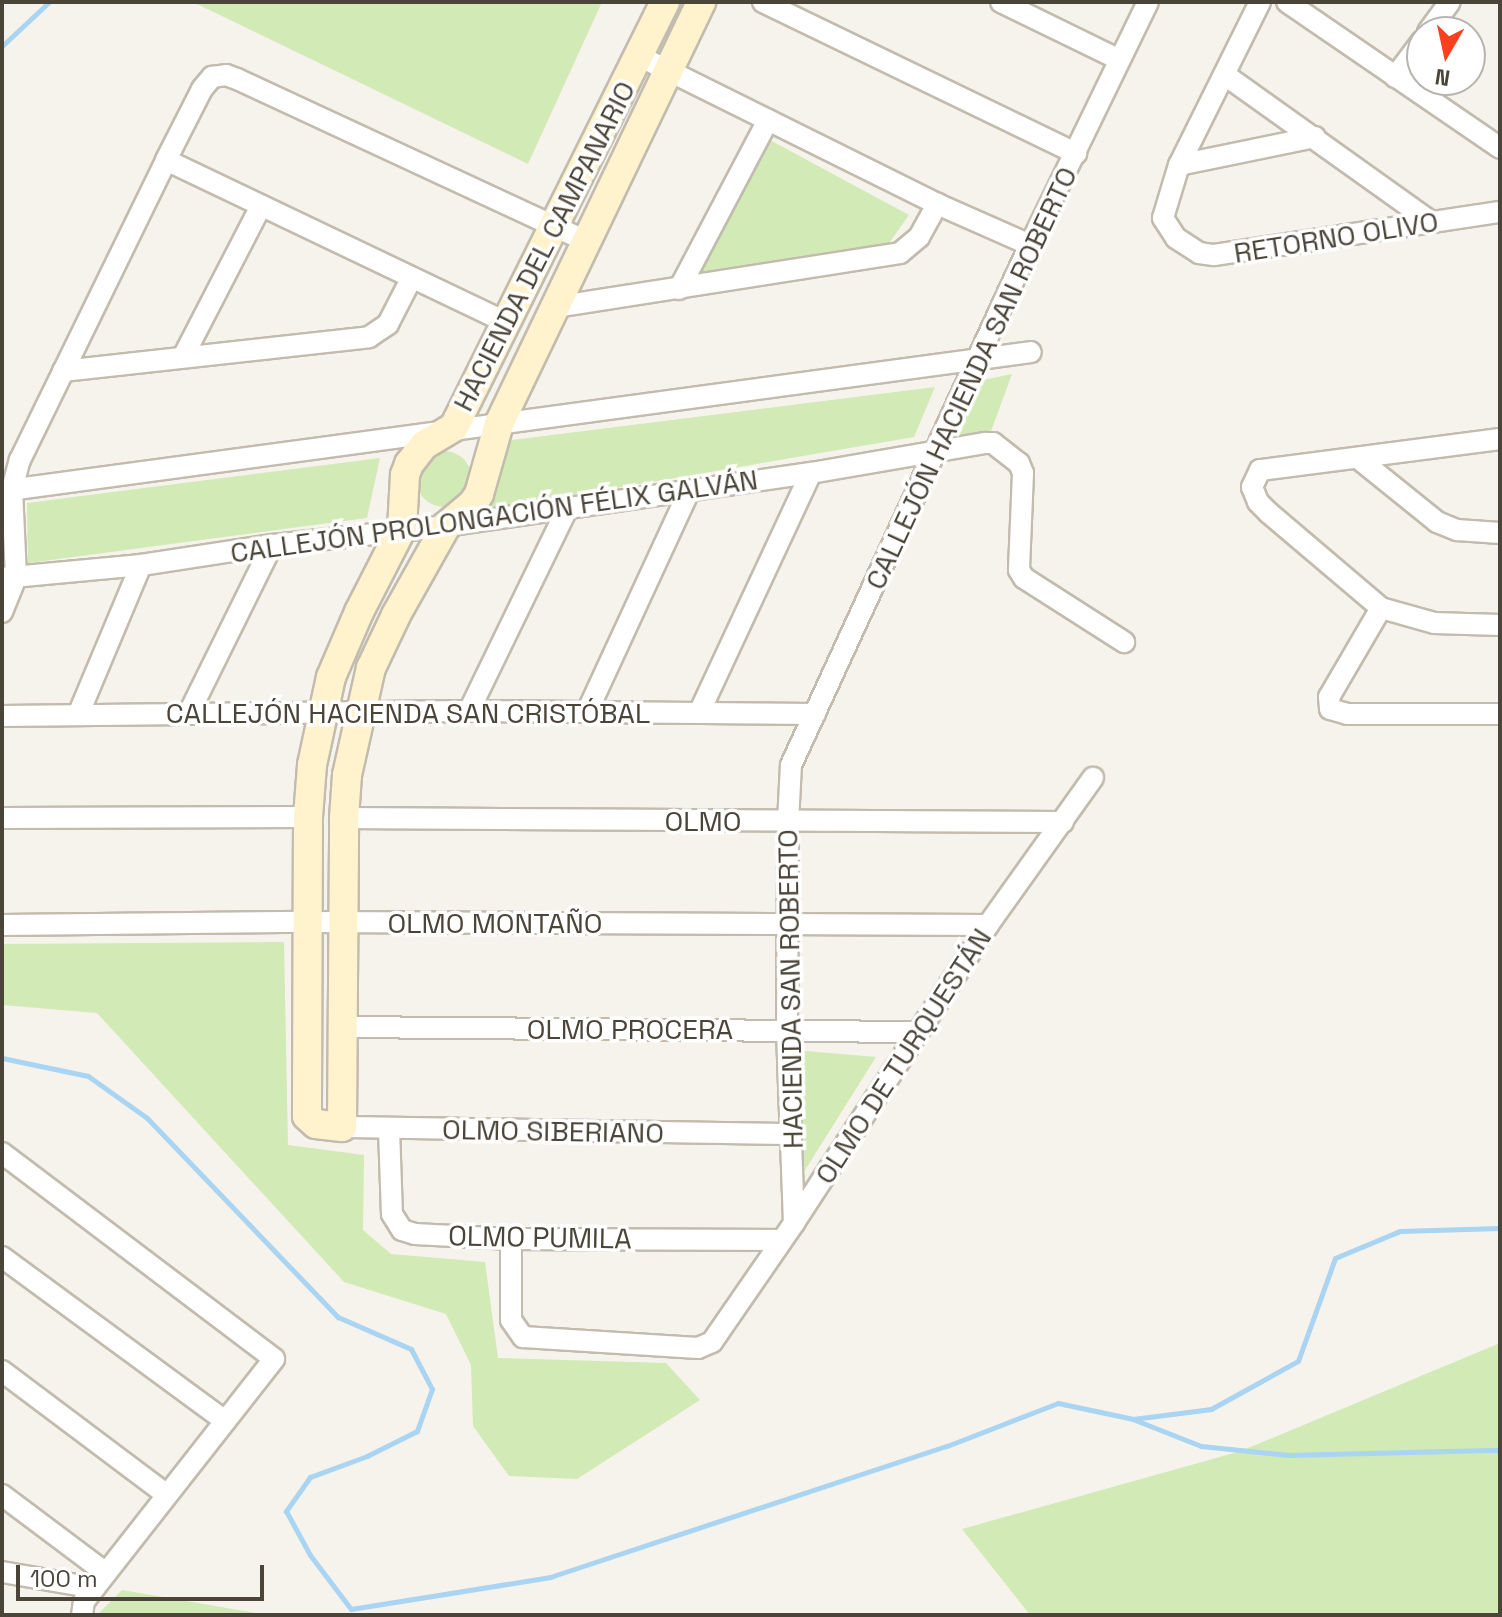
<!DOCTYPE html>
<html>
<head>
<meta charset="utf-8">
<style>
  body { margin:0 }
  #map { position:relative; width:1502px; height:1617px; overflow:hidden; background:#f6f3ec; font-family:"Space Grotesk",sans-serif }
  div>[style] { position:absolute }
  .green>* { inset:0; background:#d2eab5 }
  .round { border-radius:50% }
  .stream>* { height:5px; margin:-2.5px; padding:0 2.5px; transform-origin:2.5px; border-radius:2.5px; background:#a9d4f2 }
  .roads { filter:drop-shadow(2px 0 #c2bbae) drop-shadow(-2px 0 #c2bbae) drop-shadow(0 2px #c2bbae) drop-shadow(0 -2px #c2bbae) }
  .street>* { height:20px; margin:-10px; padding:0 10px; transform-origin:10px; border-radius:10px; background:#fff }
  .secondary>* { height:28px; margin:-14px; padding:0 14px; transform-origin:14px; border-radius:14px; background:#fff3cd }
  span { translate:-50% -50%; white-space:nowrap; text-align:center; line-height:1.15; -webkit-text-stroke:7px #fff; paint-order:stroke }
  .street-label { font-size:28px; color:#4b4439 }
  .frame { position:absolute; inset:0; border:4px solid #4b4439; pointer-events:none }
  .north { position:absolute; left:1406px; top:16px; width:80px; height:80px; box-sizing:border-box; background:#fff; border:2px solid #b7b4b0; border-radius:50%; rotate:189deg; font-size:22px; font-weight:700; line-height:32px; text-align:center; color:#4b4439 }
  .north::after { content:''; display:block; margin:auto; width:28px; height:36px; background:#fc3f1d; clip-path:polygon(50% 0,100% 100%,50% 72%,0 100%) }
  .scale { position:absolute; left:16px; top:1565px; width:248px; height:36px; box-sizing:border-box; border:4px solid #4b4439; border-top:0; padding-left:10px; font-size:24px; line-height:28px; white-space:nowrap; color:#4b4439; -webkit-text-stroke:6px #fff; paint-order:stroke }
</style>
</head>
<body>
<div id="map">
  <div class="green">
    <i style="clip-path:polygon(193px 2px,602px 2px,528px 164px)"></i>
    <i style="clip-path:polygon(768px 139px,909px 215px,887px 246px,700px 273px)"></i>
    <i style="clip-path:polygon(1012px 374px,990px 434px,950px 442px,978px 381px)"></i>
    <i style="clip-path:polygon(935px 387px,914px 437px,482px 511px,497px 442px)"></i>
    <i class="round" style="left:416px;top:451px;width:56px;height:56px"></i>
    <i style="clip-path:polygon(380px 458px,367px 518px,28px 563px,27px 503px)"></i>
    <i style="clip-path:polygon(284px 942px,288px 1145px,364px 1155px,363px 1230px,391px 1254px,485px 1262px,498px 1358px,666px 1363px,700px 1400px,577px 1479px,509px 1476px,473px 1426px,471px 1365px,446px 1314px,344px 1282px,97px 1013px,2px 1005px,2px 944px)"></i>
    <i style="clip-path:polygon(795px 1050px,876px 1057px,790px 1194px)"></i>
    <i style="clip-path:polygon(1500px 1343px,1500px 1615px,1030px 1615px,962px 1529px,1241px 1451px)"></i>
    <i style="clip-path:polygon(122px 1590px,267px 1615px,97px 1615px)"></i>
  </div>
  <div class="stream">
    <i style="left:2px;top:46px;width:64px;rotate:-43.1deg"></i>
    <i style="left:2px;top:1058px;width:88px;rotate:11.8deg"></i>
    <i style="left:88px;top:1076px;width:72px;rotate:35.4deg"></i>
    <i style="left:147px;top:1118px;width:276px;rotate:46.2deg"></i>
    <i style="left:338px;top:1317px;width:80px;rotate:23.7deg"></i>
    <i style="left:411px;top:1349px;width:45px;rotate:62.3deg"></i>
    <i style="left:432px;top:1389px;width:45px;rotate:109.7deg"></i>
    <i style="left:417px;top:1431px;width:56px;rotate:153.4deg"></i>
    <i style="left:367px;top:1456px;width:61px;rotate:159.8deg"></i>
    <i style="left:310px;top:1477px;width:42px;rotate:125.2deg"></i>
    <i style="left:286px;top:1511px;width:50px;rotate:61.4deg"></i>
    <i style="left:310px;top:1555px;width:68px;rotate:52.8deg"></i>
    <i style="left:351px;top:1609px;width:202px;rotate:-9.1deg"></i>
    <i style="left:550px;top:1577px;width:418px;rotate:-18.3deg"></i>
    <i style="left:947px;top:1446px;width:119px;rotate:-21.2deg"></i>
    <i style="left:1058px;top:1403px;width:77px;rotate:12deg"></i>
    <i style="left:1133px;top:1419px;width:79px;rotate:-7.3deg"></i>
    <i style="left:1211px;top:1409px;width:99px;rotate:-28.9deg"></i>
    <i style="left:1298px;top:1361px;width:109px;rotate:-70.2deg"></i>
    <i style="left:1335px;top:1258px;width:70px;rotate:-22.6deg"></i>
    <i style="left:1400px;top:1231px;width:100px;rotate:-1.7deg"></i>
    <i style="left:1135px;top:1420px;width:71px;rotate:21.5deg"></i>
    <i style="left:1201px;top:1446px;width:88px;rotate:5.8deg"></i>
    <i style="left:1289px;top:1455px;width:211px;rotate:-1.4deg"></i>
  </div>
  <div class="roads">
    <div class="street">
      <i style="left:763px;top:2px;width:348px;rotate:25.8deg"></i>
      <i style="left:1001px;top:2px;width:132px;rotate:26deg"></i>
      <i style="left:1260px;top:2px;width:182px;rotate:116.4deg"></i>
      <i style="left:1179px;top:165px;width:55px;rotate:106.8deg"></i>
      <i style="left:1163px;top:218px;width:24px;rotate:57deg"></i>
      <i style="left:1176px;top:238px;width:27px;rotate:33deg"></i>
      <i style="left:1199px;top:253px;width:15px;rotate:8deg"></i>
      <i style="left:1214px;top:255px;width:289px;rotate:-8.6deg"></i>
      <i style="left:1287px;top:2px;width:258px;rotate:34.4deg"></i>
      <i style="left:1428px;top:32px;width:37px;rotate:-54deg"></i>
      <i style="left:639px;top:56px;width:333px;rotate:26.4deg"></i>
      <i style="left:937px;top:204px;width:102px;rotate:23.8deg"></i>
      <i style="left:1225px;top:75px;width:253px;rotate:35.5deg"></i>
      <i style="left:1395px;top:77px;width:45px;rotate:-53.1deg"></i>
      <i style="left:166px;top:160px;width:379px;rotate:25.5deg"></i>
      <i style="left:1179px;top:165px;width:139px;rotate:-11.6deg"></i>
      <i style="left:679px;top:289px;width:191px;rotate:-62.2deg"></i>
      <i style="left:555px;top:307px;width:349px;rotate:-8.9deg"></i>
      <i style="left:900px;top:253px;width:25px;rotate:-40deg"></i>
      <i style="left:919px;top:237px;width:38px;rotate:-61deg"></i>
      <i style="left:184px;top:355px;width:168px;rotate:-62.7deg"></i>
      <i style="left:63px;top:371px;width:308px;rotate:-6.3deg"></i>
      <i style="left:369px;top:337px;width:23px;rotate:-34deg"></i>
      <i style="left:388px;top:324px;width:51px;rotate:-62.9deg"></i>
      <i style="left:1500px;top:439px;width:242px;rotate:172.6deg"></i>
      <i style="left:1260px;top:470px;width:19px;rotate:115deg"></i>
      <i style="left:1252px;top:487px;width:16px;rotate:68deg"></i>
      <i style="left:1258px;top:502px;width:16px;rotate:45deg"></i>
      <i style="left:1269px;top:513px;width:147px;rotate:40.3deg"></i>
      <i style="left:1381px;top:608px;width:55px;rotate:15.8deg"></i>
      <i style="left:1434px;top:623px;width:66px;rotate:1.7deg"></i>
      <i style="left:1359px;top:459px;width:100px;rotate:38.9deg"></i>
      <i style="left:1437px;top:522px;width:22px;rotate:22deg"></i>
      <i style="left:1457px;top:530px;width:43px;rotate:4deg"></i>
      <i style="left:2px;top:491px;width:1038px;rotate:-7.69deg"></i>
      <i style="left:2px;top:578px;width:140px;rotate:-5.3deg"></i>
      <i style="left:141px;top:565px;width:133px;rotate:-8.7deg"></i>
      <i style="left:272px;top:545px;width:175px;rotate:-6.2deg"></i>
      <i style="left:446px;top:526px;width:369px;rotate:-8.3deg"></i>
      <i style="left:811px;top:473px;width:177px;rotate:-9.8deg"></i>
      <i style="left:985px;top:443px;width:8px"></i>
      <i style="left:993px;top:443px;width:33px;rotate:38deg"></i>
      <i style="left:1019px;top:463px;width:11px;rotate:68deg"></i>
      <i style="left:1023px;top:473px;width:97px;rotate:92.4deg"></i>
      <i style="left:1019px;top:570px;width:9px;rotate:58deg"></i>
      <i style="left:1024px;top:578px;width:119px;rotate:32.6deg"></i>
      <i style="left:1381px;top:608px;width:103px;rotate:120.3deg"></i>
      <i style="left:1329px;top:697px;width:12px;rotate:85deg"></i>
      <i style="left:1330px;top:709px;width:18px;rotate:16deg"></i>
      <i style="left:1347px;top:714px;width:153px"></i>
      <i style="left:2px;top:612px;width:38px;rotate:-68deg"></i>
      <i style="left:16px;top:577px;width:88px;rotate:-92.6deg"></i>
      <i style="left:12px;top:489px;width:30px;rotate:-75deg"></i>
      <i style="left:20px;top:460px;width:334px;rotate:-64deg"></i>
      <i style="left:166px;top:160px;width:80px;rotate:-63.1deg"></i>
      <i style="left:202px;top:89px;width:16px;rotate:-50deg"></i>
      <i style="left:212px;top:77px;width:14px;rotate:-8deg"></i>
      <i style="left:226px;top:75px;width:12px;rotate:20deg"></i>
      <i style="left:237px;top:79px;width:385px;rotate:24.9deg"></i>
      <i style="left:469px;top:711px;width:225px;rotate:-64.1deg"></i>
      <i style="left:587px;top:712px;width:243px;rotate:-65.2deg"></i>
      <i style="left:189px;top:713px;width:187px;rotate:-63.7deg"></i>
      <i style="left:699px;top:713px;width:265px;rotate:-65deg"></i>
      <i style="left:78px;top:715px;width:163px;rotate:-67.2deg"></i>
      <i style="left:2px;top:716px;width:467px;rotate:-0.6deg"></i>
      <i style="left:469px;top:711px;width:346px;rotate:0.5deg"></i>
      <i style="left:2px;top:818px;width:306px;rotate:-0.2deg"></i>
      <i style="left:344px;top:818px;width:719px;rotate:0.32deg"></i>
      <i style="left:2px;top:925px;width:304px;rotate:-0.6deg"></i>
      <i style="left:306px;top:922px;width:682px;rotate:0.25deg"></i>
      <i style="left:342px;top:1027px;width:575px;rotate:0.5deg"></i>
      <i style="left:342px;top:1127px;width:449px;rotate:0.9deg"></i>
      <i style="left:389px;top:1129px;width:85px;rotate:88deg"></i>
      <i style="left:392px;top:1214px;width:19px;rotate:58deg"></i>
      <i style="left:402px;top:1230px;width:14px;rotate:17deg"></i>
      <i style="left:415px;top:1234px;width:96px;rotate:3deg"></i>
      <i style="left:511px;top:1239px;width:271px;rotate:0.2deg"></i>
      <i style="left:2px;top:1153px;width:341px;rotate:37.1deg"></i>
      <i style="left:274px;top:1359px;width:308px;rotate:128.1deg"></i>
      <i style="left:84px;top:1601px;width:14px;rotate:98deg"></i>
      <i style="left:794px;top:1223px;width:192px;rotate:-92.1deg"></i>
      <i style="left:787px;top:1031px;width:209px;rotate:-89.7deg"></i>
      <i style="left:788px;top:822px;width:57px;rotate:-87deg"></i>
      <i style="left:791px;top:765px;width:572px;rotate:-65.32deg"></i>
      <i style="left:1030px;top:245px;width:270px;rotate:-64.1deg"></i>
      <i style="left:511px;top:1239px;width:81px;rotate:90deg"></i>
      <i style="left:511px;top:1320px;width:21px;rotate:55deg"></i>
      <i style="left:523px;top:1337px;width:175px;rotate:3.6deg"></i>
      <i style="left:698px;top:1348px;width:15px;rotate:-23deg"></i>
      <i style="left:712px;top:1342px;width:145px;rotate:-55.4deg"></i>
      <i style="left:794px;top:1223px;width:356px;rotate:-56.9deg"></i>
      <i style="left:988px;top:925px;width:181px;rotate:-54.5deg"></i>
      <i style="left:2px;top:1257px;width:277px;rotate:36.3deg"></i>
      <i style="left:2px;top:1371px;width:206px;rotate:36.9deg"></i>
      <i style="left:2px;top:1495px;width:130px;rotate:36.9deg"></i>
      <i style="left:2px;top:1572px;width:94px;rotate:9.8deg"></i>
    </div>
    <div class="secondary">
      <i style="left:665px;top:2px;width:474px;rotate:116.4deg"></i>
      <i style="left:454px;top:427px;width:35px;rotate:149deg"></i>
      <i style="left:424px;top:445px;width:24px;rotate:128deg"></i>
      <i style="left:409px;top:464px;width:12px;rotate:110deg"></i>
      <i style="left:405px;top:475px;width:53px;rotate:93.2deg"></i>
      <i style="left:402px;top:528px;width:94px;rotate:117.1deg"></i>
      <i style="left:359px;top:612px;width:71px;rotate:113.3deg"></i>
      <i style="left:331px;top:677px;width:90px;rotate:102.2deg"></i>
      <i style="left:312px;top:765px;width:52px;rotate:94.4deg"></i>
      <i style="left:308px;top:817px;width:299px;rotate:90.2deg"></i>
      <i style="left:307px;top:1116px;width:12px;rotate:42deg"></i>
      <i style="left:316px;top:1124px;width:26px;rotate:7deg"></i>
      <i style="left:342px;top:1127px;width:309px;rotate:-89.6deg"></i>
      <i style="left:344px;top:818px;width:43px;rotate:-86deg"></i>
      <i style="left:347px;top:775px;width:110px;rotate:-77.4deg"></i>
      <i style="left:371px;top:668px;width:59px;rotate:-64.7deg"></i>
      <i style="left:396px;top:615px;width:102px;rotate:-60.7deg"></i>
      <i style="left:446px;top:526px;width:35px;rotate:-40deg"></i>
      <i style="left:473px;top:503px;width:11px;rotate:-56deg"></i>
      <i style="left:479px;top:494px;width:73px;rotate:-74.1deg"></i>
      <i style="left:499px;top:424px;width:468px;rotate:-64.4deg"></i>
    </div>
  </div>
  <div class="street-label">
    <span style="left:1336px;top:237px;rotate:-9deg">RETORNO OLIVO</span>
    <span style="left:544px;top:246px;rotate:-63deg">HACIENDA DEL CAMPANARIO</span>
    <span style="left:971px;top:378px;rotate:-65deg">CALLEJÓN HACIENDA SAN ROBERTO</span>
    <span style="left:494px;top:516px;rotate:-8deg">CALLEJÓN PROLONGACIÓN FÉLIX GALVÁN</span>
    <span style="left:408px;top:713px">CALLEJÓN HACIENDA SAN CRISTÓBAL</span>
    <span style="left:703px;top:821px">OLMO</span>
    <span style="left:495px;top:923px">OLMO MONTAÑO</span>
    <span style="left:790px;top:989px;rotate:-91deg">HACIENDA SAN ROBERTO</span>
    <span style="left:630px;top:1029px">OLMO PROCERA</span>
    <span style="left:903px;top:1056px;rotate:-57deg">OLMO DE TURQUESTÁN</span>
    <span style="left:553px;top:1131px;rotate:1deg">OLMO SIBERIANO</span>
    <span style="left:540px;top:1237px;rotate:1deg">OLMO PUMILA</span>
  </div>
  <div class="frame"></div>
  <div class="north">N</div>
  <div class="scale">100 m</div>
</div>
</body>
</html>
